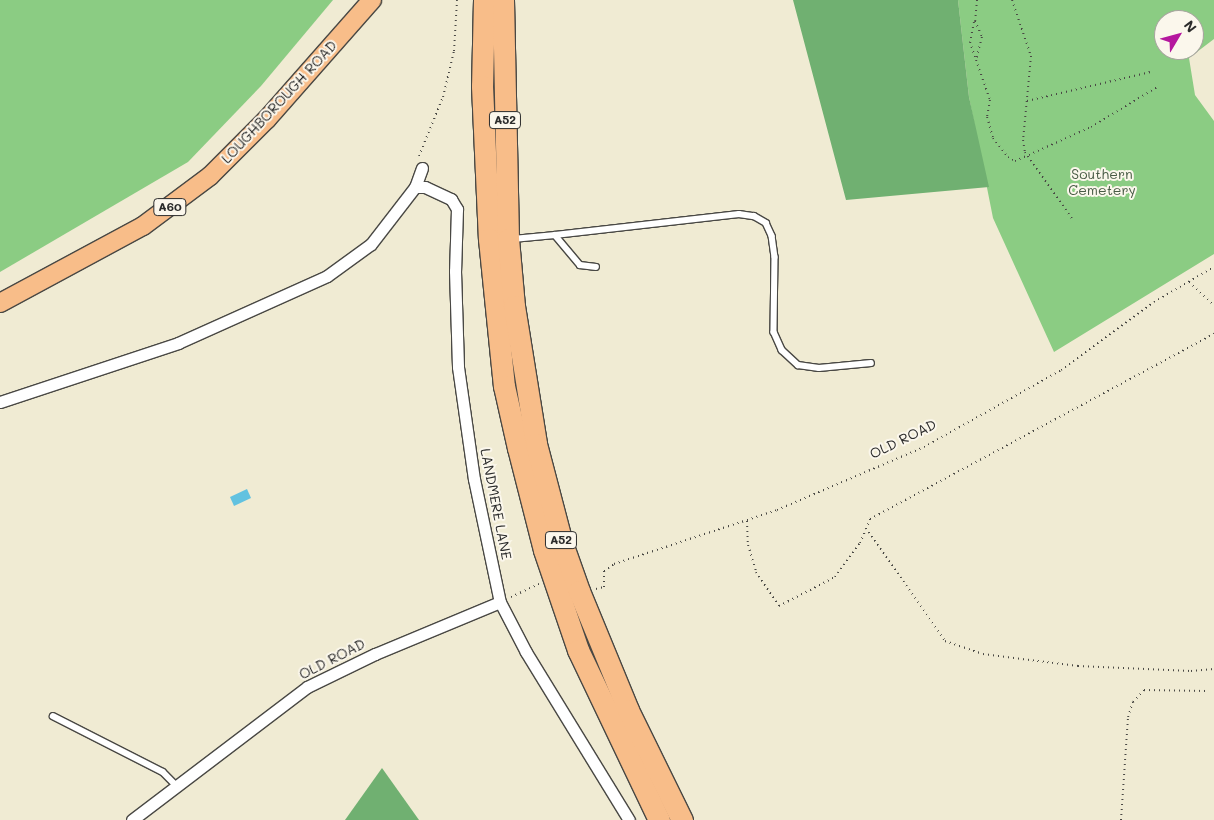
<!DOCTYPE html>
<html>
<head>
<meta charset="utf-8">
<style>
  body { margin:0 }
  #map { position:relative; width:1214px; height:820px; overflow:hidden; background:#f0ebd3; font-family:Mali,sans-serif }
  div>[style] { position:absolute }
  .green>* { inset:0; background:#8bcc83 }
  .forest>* { inset:0; background:#70b071 }
  .water>* { inset:0; background:#62c2e0 }
  .path>* { height:2px; margin-top:-1px; transform-origin:0; background:repeating-linear-gradient(90deg,#494844 0 1px,transparent 0 5px) }
  .roads { filter:drop-shadow(1px 0 #494844) drop-shadow(-1px 0 #494844) drop-shadow(0 1px #494844) drop-shadow(0 -1px #494844) }
  .lane>* { height:5.5px; margin:-2.75px; padding:0 2.75px; transform-origin:2.75px; border-radius:2.75px; background:#fff }
  .street>* { height:11px; margin:-5.5px; padding:0 5.5px; transform-origin:5.5px; border-radius:5.5px; background:#fff }
  .primary>* { height:18px; margin:-9px; padding:0 9px; transform-origin:9px; border-radius:9px; background:#f8bd89 }
  .highway>* { height:21px; margin:-10.5px; padding:0 10.5px; transform-origin:10.5px; border-radius:10.5px; background:#f8bd89 }
  span { translate:-50% -50%; white-space:nowrap; text-align:center; line-height:1.15; -webkit-text-stroke:4px #fbf7ec; paint-order:stroke }
  .shield-label span { padding:1px 4px; background:#fbf7ec; border:1px solid; border-radius:4px; -webkit-text-stroke-width:0 }
  .shield-label { font-size:12px; color:#2b2b2b; font-weight:700 }
  .street-label { font-size:14px; color:#2b2b2b }
  .park-label { font-size:14px; color:#485b45 }
  .north { position:absolute; left:1154px; top:10px; width:50px; height:50px; box-sizing:border-box; background:#fbf7ec; border:1px solid #a8a59f; border-radius:50%; rotate:53deg; font-size:14px; font-weight:700; line-height:20px; text-align:center; color:#2b2b2b }
  .north::after { content:''; display:block; margin:auto; width:18px; height:22px; background:#b5179e; clip-path:polygon(50% 0,100% 100%,50% 72%,0 100%) }
</style>
</head>
<body>
<div id="map">
  <div class="green">
    <i style="clip-path:polygon(0 0,333px 0,261px 86px,188px 162px,0 272px)"></i>
    <i style="clip-path:polygon(evenodd,958px 0,1214px 0,1214px 39px,1189px 58px,1195px 95px,1214px 121px,1214px 254px,1054px 352px,993px 218px,969px 97px,958px 0,1164px 20px,1194px 20px,1194px 50px,1164px 50px,1164px 20px)"></i>
  </div>
  <div class="forest">
    <i style="clip-path:polygon(793px 0,958px 0,969px 97px,989px 187px,846px 200px)"></i>
    <i style="clip-path:polygon(382px 768px,419px 820px,345px 820px)"></i>
  </div>
  <div class="water">
    <i style="clip-path:polygon(247px 489px,251px 498px,234px 506px,230px 497px)"></i>
  </div>
  <div class="path">
    <i style="left:977px;top:0;width:21px;rotate:95deg"></i>
    <i style="left:975px;top:21px;width:17px;rotate:66deg"></i>
    <i style="left:982px;top:37px;width:24px;rotate:105deg"></i>
    <i style="left:976px;top:60px;width:42px;rotate:70.7deg"></i>
    <i style="left:990px;top:100px;width:17px;rotate:100deg"></i>
    <i style="left:987px;top:117px;width:22px;rotate:74deg"></i>
    <i style="left:993px;top:138px;width:24px;rotate:52deg"></i>
    <i style="left:1008px;top:157px;width:8px;rotate:30deg"></i>
    <i style="left:1015px;top:161px;width:83px;rotate:-24.1deg"></i>
    <i style="left:1091px;top:127px;width:79px;rotate:-31.1deg"></i>
    <i style="left:1012px;top:0;width:59px;rotate:71.3deg"></i>
    <i style="left:1031px;top:56px;width:84px;rotate:95.4deg"></i>
    <i style="left:1023px;top:140px;width:12px;rotate:81deg"></i>
    <i style="left:1025px;top:152px;width:83px;rotate:54.8deg"></i>
    <i style="left:974px;top:22px;width:20px;rotate:101deg"></i>
    <i style="left:970px;top:42px;width:19px;rotate:72deg"></i>
    <i style="left:1027px;top:101px;width:127px;rotate:-13.2deg"></i>
    <i style="left:419px;top:156px;width:64px;rotate:-67.9deg"></i>
    <i style="left:443px;top:97px;width:47px;rotate:-76.6deg"></i>
    <i style="left:454px;top:51px;width:51px;rotate:-86.6deg"></i>
    <i style="left:1189px;top:282px;width:34px;rotate:43deg"></i>
    <i style="left:747px;top:521px;width:24px;rotate:88deg"></i>
    <i style="left:748px;top:545px;width:28px;rotate:73deg"></i>
    <i style="left:756px;top:572px;width:41px;rotate:55.9deg"></i>
    <i style="left:779px;top:606px;width:63px;rotate:-27.4deg"></i>
    <i style="left:835px;top:577px;width:42px;rotate:-53.7deg"></i>
    <i style="left:860px;top:543px;width:26px;rotate:-67deg"></i>
    <i style="left:870px;top:519px;width:391px;rotate:-28.3deg"></i>
    <i style="left:866px;top:528px;width:138px;rotate:55deg"></i>
    <i style="left:945px;top:641px;width:40px;rotate:18.9deg"></i>
    <i style="left:983px;top:654px;width:96px;rotate:7.2deg"></i>
    <i style="left:1078px;top:666px;width:113px;rotate:2.5deg"></i>
    <i style="left:1191px;top:671px;width:23px;rotate:-5deg"></i>
    <i style="left:596px;top:589px;width:8px;rotate:-14deg"></i>
    <i style="left:604px;top:587px;width:16px;rotate:-90deg"></i>
    <i style="left:604px;top:571px;width:12px;rotate:-35deg"></i>
    <i style="left:614px;top:564px;width:172px;rotate:-18.3deg"></i>
    <i style="left:777px;top:510px;width:160px;rotate:-23.2deg"></i>
    <i style="left:924px;top:447px;width:157px;rotate:-29.3deg"></i>
    <i style="left:1061px;top:370px;width:115px;rotate:-36.2deg"></i>
    <i style="left:1154px;top:302px;width:69px;rotate:-30.3deg"></i>
    <i style="left:511px;top:597px;width:31px;rotate:-25deg"></i>
    <i style="left:1121px;top:820px;width:103px;rotate:-86.1deg"></i>
    <i style="left:1128px;top:717px;width:16px;rotate:-72deg"></i>
    <i style="left:1133px;top:702px;width:16px;rotate:-47deg"></i>
    <i style="left:1144px;top:690px;width:63px;rotate:0.9deg"></i>
  </div>
  <div class="roads">
    <div class="lane">
      <i style="left:555px;top:235px;width:185px;rotate:-6.5deg"></i>
      <i style="left:739px;top:214px;width:15px;rotate:8deg"></i>
      <i style="left:754px;top:216px;width:14px;rotate:30deg"></i>
      <i style="left:766px;top:223px;width:14px;rotate:65deg"></i>
      <i style="left:772px;top:236px;width:21px;rotate:82deg"></i>
      <i style="left:775px;top:257px;width:75px;rotate:90.8deg"></i>
      <i style="left:774px;top:332px;width:20px;rotate:66deg"></i>
      <i style="left:782px;top:350px;width:22px;rotate:43deg"></i>
      <i style="left:798px;top:365px;width:21px;rotate:8deg"></i>
      <i style="left:819px;top:368px;width:52px;rotate:-5.5deg"></i>
      <i style="left:513px;top:239px;width:42px;rotate:-5.4deg"></i>
      <i style="left:555px;top:235px;width:39px;rotate:50deg"></i>
      <i style="left:580px;top:265px;width:16px;rotate:7deg"></i>
      <i style="left:53px;top:716px;width:123px;rotate:27deg"></i>
      <i style="left:163px;top:772px;width:18px;rotate:45deg"></i>
    </div>
    <div class="street">
      <i style="left:422px;top:168px;width:20px;rotate:110deg"></i>
      <i style="left:415px;top:187px;width:10px"></i>
      <i style="left:425px;top:187px;width:29px;rotate:25deg"></i>
      <i style="left:451px;top:199px;width:12px;rotate:59deg"></i>
      <i style="left:457px;top:209px;width:62px;rotate:91.8deg"></i>
      <i style="left:455px;top:271px;width:96px;rotate:88.2deg"></i>
      <i style="left:458px;top:367px;width:113px;rotate:81.9deg"></i>
      <i style="left:474px;top:479px;width:126px;rotate:78.1deg"></i>
      <i style="left:500px;top:602px;width:56px;rotate:62.5deg"></i>
      <i style="left:526px;top:652px;width:197px;rotate:58.5deg"></i>
      <i style="left:0;top:402px;width:188px;rotate:-18.3deg"></i>
      <i style="left:178px;top:343px;width:163px;rotate:-24.2deg"></i>
      <i style="left:327px;top:276px;width:54px;rotate:-36deg"></i>
      <i style="left:371px;top:244px;width:72px;rotate:-52.3deg"></i>
      <i style="left:132px;top:820px;width:220px;rotate:-37.2deg"></i>
      <i style="left:307px;top:687px;width:76px;rotate:-25.9deg"></i>
      <i style="left:375px;top:654px;width:135px;rotate:-22.6deg"></i>
    </div>
    <div class="primary">
      <i style="left:0;top:303px;width:162px;rotate:-28.3deg"></i>
      <i style="left:143px;top:226px;width:84px;rotate:-36.7deg"></i>
      <i style="left:210px;top:176px;width:81px;rotate:-45deg"></i>
      <i style="left:267px;top:119px;width:159px;rotate:-48.6deg"></i>
    </div>
    <div class="highway">
      <i style="left:484px;top:0;width:86px;rotate:91.3deg"></i>
      <i style="left:482px;top:86px;width:153px;rotate:87.4deg"></i>
      <i style="left:489px;top:239px;width:148px;rotate:84.2deg"></i>
      <i style="left:504px;top:386px;width:64px;rotate:77.3deg"></i>
      <i style="left:518px;top:448px;width:105px;rotate:75.7deg"></i>
      <i style="left:544px;top:550px;width:106px;rotate:71.2deg"></i>
      <i style="left:578px;top:650px;width:188px;rotate:64.5deg"></i>
      <i style="left:503px;top:0;width:239px;rotate:88.8deg"></i>
      <i style="left:508px;top:239px;width:67px;rotate:84.9deg"></i>
      <i style="left:514px;top:306px;width:140px;rotate:80.9deg"></i>
      <i style="left:536px;top:444px;width:102px;rotate:75.3deg"></i>
      <i style="left:562px;top:543px;width:51px;rotate:70.5deg"></i>
      <i style="left:579px;top:591px;width:129px;rotate:67.6deg"></i>
      <i style="left:628px;top:710px;width:123px;rotate:63.9deg"></i>
    </div>
  </div>
  <div class="shield-label">
    <span style="left:505px;top:120px">A52</span>
    <span style="left:170px;top:207px">A60</span>
    <span style="left:561px;top:540px">A52</span>
  </div>
  <div class="street-label">
    <span style="left:279px;top:102px;rotate:-47deg">LOUGHBOROUGH ROAD</span>
    <span style="left:903px;top:439px;rotate:-26deg">OLD ROAD</span>
    <span style="left:496px;top:504px;rotate:79deg">LANDMERE LANE</span>
    <span style="left:332px;top:659px;rotate:-27deg">OLD ROAD</span>
  </div>
  <div class="park-label">
    <span style="left:1102px;top:182px">Southern<br>Cemetery</span>
  </div>
  <div class="north">N</div>
</div>
</body>
</html>
